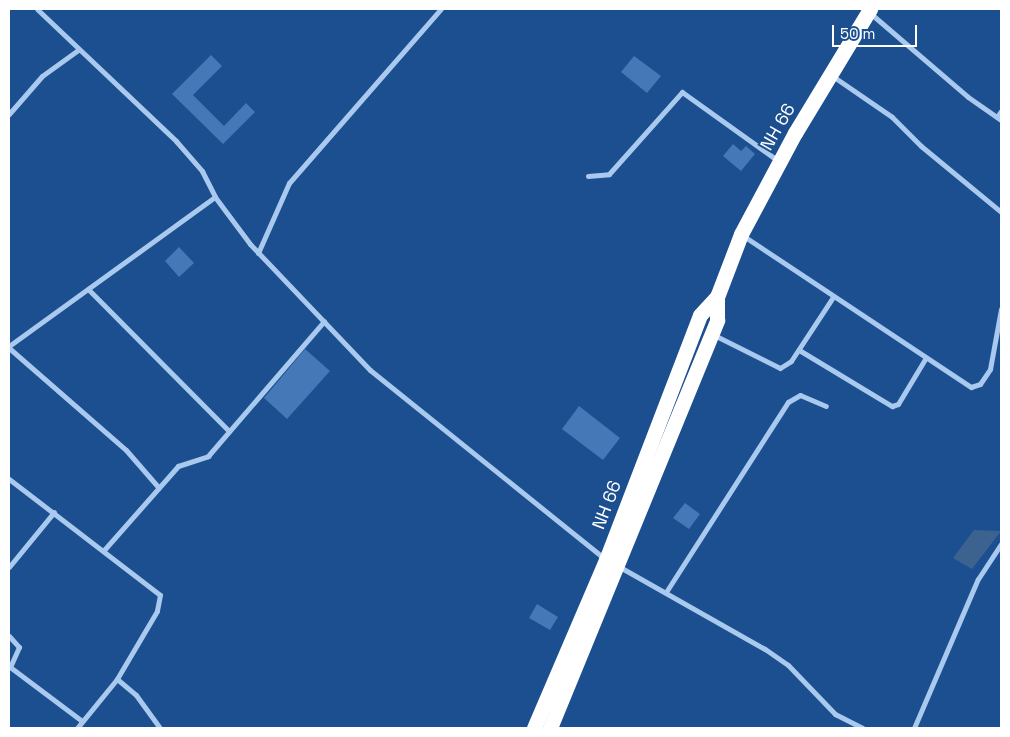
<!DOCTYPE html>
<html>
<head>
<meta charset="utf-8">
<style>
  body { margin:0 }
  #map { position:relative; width:1010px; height:737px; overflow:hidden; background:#1b4f8f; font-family:"Space Grotesk",sans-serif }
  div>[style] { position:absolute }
  .water>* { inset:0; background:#3c6290 }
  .building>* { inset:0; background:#4478b7 }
  .street>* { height:5px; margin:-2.5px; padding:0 2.5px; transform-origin:2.5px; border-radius:2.5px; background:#a9c9ee }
  .highway>* { height:15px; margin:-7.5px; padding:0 7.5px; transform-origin:7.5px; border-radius:7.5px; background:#fff }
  span { translate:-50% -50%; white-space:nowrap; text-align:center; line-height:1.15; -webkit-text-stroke:4px #1b4f8f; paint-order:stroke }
  .street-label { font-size:18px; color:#fff }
  .frame { position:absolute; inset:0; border:10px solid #fff; pointer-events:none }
  .scale { position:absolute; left:832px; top:25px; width:85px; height:22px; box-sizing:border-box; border:2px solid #fff; border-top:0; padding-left:6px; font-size:15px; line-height:18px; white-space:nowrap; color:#fff; -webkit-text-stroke:4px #1b4f8f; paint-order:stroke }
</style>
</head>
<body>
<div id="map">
  <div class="water">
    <i style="clip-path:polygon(974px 530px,1001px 531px,972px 569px,953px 558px)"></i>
  </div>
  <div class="building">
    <i style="clip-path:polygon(211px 55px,222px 66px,193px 95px,224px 126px,246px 103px,255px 112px,223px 144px,172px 94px)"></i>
    <i style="clip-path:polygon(634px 56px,661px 76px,647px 93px,621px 72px)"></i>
    <i style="clip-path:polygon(733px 144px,741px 151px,746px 146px,755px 154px,741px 171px,723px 156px)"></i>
    <i style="clip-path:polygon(179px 247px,194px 263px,179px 277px,165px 261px)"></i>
    <i style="clip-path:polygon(305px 349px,330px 371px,287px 419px,264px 398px)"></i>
    <i style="clip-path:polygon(579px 406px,620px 438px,603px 460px,562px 429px)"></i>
    <i style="clip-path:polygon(685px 503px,700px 514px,689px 529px,673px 518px)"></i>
    <i style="clip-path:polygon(537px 604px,558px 617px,550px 630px,529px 618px)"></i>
  </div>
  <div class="street">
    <i style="left:37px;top:9px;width:192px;rotate:43.5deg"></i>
    <i style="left:176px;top:141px;width:40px;rotate:49deg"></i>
    <i style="left:202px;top:171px;width:29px;rotate:63deg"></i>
    <i style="left:215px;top:197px;width:59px;rotate:53.3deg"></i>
    <i style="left:250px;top:244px;width:174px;rotate:46.4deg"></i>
    <i style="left:370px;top:370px;width:300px;rotate:38.8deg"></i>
    <i style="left:870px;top:13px;width:129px;rotate:40.6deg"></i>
    <i style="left:968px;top:97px;width:40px;rotate:34.9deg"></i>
    <i style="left:831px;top:75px;width:74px;rotate:34.5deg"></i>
    <i style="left:892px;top:117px;width:41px;rotate:45deg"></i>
    <i style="left:921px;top:146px;width:104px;rotate:39.5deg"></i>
    <i style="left:9px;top:114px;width:50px;rotate:-49deg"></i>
    <i style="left:42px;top:76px;width:44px;rotate:-35.8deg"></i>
    <i style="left:997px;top:117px;width:7px;rotate:-56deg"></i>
    <i style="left:588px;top:176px;width:21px;rotate:-5deg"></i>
    <i style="left:609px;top:174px;width:110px;rotate:-48.3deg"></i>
    <i style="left:682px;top:92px;width:117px;rotate:35.6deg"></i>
    <i style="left:742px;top:235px;width:275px;rotate:33.6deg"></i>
    <i style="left:971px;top:387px;width:9px;rotate:-18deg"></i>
    <i style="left:980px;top:384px;width:18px;rotate:-56deg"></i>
    <i style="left:990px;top:369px;width:61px;rotate:-79.6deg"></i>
    <i style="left:258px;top:253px;width:77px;rotate:-66.1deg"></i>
    <i style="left:289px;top:183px;width:231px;rotate:-48.9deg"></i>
    <i style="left:88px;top:289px;width:200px;rotate:45.2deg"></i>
    <i style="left:712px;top:334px;width:76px;rotate:26.6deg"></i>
    <i style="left:780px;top:368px;width:13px;rotate:-32deg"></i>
    <i style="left:791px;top:361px;width:77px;rotate:-56.7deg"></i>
    <i style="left:9px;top:346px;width:254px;rotate:-35.9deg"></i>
    <i style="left:9px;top:348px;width:155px;rotate:41.1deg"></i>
    <i style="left:126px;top:450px;width:50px;rotate:49deg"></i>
    <i style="left:799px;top:350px;width:109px;rotate:31.1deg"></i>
    <i style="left:892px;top:406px;width:6px;rotate:-18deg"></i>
    <i style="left:898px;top:404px;width:52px;rotate:-59deg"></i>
    <i style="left:9px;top:479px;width:190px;rotate:37.5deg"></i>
    <i style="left:160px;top:595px;width:16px;rotate:101deg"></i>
    <i style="left:157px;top:611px;width:79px;rotate:120.5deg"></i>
    <i style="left:117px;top:679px;width:63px;rotate:129.2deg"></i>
    <i style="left:104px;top:550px;width:112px;rotate:-48.6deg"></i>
    <i style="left:178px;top:466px;width:32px;rotate:-18deg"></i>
    <i style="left:208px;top:456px;width:178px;rotate:-49.3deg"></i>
    <i style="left:618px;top:566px;width:169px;rotate:29.5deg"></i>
    <i style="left:765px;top:649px;width:28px;rotate:35deg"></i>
    <i style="left:788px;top:665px;width:68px;rotate:46.2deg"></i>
    <i style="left:835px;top:714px;width:31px;rotate:27deg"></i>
    <i style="left:9px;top:567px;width:71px;rotate:-50.7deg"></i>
    <i style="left:666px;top:592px;width:226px;rotate:-57.3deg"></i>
    <i style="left:788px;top:402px;width:14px;rotate:-30deg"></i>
    <i style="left:800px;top:395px;width:28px;rotate:23deg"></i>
    <i style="left:9px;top:636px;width:15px;rotate:48deg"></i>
    <i style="left:19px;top:647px;width:22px;rotate:114deg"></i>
    <i style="left:10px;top:667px;width:90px;rotate:36.9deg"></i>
    <i style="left:117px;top:679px;width:25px;rotate:40deg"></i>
    <i style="left:136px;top:695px;width:41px;rotate:54deg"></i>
    <i style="left:914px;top:728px;width:162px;rotate:-66.8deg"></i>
    <i style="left:978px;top:579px;width:42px;rotate:-56.7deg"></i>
  </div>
  <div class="highway">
    <i style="left:534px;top:728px;width:183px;rotate:-66.8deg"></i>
    <i style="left:606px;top:560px;width:262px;rotate:-69deg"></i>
    <i style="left:700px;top:315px;width:25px;rotate:-47deg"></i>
    <i style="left:550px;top:728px;width:441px;rotate:-67.7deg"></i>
    <i style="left:717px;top:320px;width:23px;rotate:-90deg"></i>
    <i style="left:717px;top:297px;width:67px;rotate:-69.1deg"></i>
    <i style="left:741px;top:234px;width:115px;rotate:-61.9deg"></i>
    <i style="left:795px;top:133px;width:145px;rotate:-58.8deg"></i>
  </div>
  <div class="street-label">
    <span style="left:778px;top:127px;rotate:-60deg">NH 66</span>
    <span style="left:607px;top:505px;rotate:-69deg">NH 66</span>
  </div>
  <div class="frame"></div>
  <div class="scale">50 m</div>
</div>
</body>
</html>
